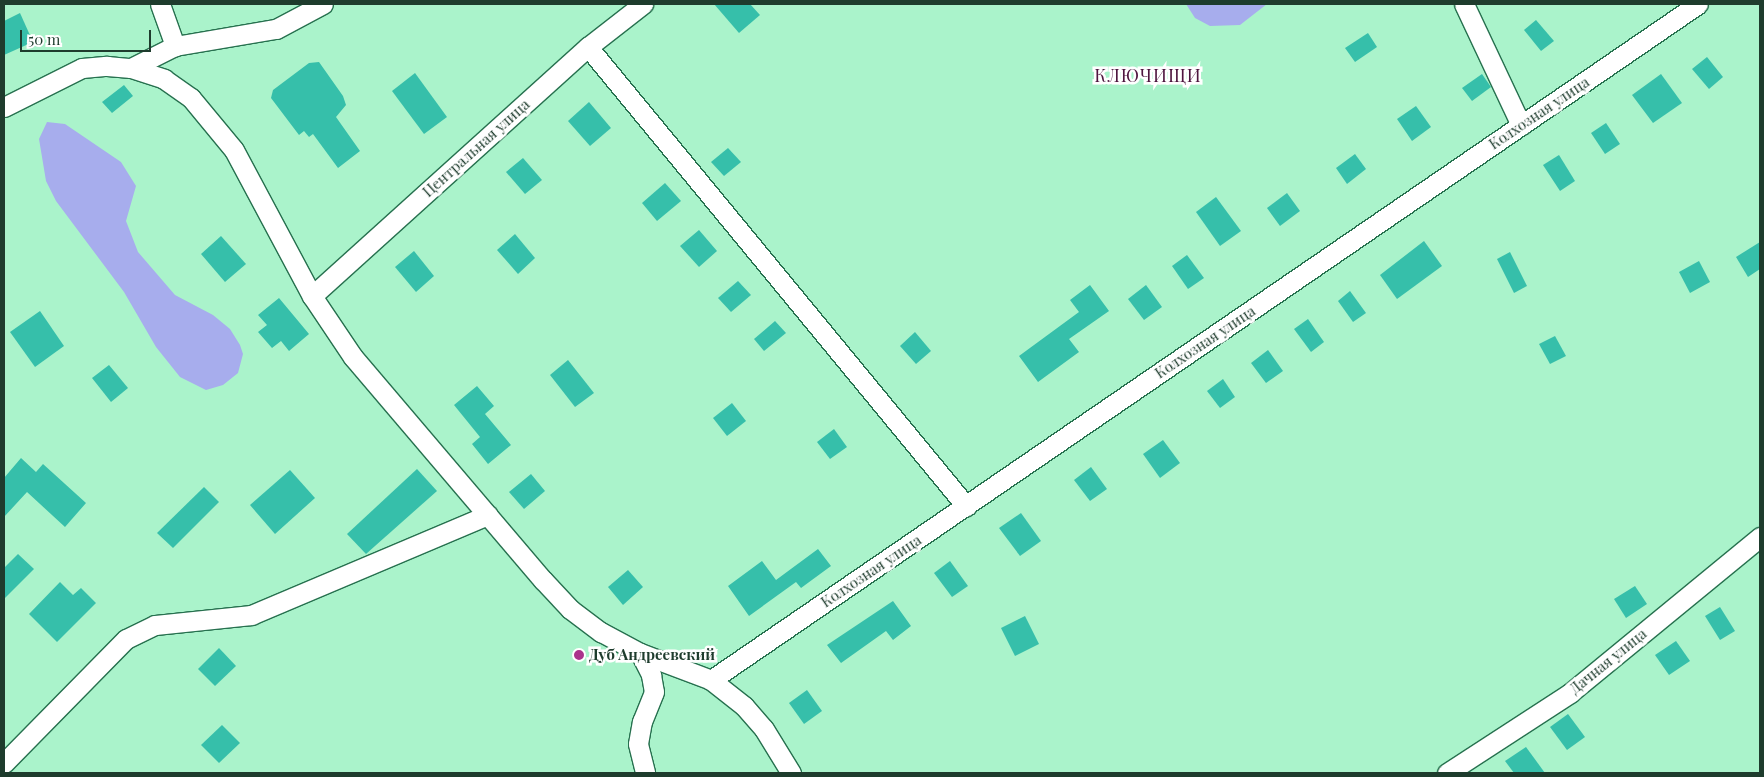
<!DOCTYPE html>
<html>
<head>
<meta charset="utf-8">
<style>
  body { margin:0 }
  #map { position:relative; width:1764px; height:777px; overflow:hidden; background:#aaf3cb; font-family:"Playfair Display",serif }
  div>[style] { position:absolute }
  .green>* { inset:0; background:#a7aded }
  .building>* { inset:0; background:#36bfaa }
  .roads { filter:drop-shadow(1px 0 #27714f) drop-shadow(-1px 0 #27714f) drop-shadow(0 1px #27714f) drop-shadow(0 -1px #27714f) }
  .minor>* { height:19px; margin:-9.5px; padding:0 9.5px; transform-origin:9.5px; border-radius:9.5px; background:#fff }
  .dots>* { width:14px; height:14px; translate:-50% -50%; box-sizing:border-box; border:2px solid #fff; border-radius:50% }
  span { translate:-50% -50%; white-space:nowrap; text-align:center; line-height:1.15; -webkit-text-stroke:5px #fff; paint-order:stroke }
  .street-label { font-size:15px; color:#1e3c2d }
  .poi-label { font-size:15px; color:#1e3c2d; font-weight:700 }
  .left { translate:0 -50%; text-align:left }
  .quarter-label { font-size:18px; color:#4e163f; letter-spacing:1px }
  .frame { position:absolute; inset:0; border:5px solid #1e3c2d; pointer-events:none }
  .scale { position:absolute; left:20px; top:30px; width:131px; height:22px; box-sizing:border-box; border:2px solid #1e3c2d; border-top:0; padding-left:6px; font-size:15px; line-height:18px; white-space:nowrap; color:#1e3c2d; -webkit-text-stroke:4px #fff; paint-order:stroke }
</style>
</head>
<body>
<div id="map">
  <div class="green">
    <i style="clip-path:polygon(1186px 4px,1267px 4px,1240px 25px,1210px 26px,1195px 18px)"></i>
    <i style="clip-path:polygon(47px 122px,65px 124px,121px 162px,136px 186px,126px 221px,138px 252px,175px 295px,213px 315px,230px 329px,240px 345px,243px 354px,238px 373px,223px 385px,206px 390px,180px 377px,156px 347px,124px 292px,56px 201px,46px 181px,39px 139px)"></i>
  </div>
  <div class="building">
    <i style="clip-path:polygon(714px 4px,750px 4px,760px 15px,739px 33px)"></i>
    <i style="clip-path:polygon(20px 13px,33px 42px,4px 55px,4px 21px)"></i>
    <i style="clip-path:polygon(1536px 20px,1554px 41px,1541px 51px,1524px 30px)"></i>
    <i style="clip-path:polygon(1368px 33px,1377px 47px,1355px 62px,1345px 48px)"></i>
    <i style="clip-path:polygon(1707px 57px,1723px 77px,1709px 89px,1692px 69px)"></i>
    <i style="clip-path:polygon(319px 62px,343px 96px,346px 105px,336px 117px,360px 151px,338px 168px,313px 134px,309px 137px,304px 131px,299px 135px,271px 98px,273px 90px,309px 63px)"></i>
    <i style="clip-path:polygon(415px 73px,447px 117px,424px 134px,392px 91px)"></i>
    <i style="clip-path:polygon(1482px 74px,1491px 87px,1472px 101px,1462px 88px)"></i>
    <i style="clip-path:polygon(1661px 74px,1682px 103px,1653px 123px,1632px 95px)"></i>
    <i style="clip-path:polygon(124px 85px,133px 96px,112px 113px,102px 102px)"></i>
    <i style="clip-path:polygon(589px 102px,611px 128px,590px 146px,568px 121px)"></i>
    <i style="clip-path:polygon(1416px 106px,1431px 127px,1412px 141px,1397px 119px)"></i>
    <i style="clip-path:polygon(1606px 123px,1620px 144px,1605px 154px,1591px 133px)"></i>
    <i style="clip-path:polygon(728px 148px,741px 162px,724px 176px,711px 162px)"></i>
    <i style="clip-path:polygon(1355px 154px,1366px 169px,1347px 184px,1336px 168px)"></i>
    <i style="clip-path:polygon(1559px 155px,1575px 181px,1560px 191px,1543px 165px)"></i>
    <i style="clip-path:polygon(523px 158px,542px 180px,525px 194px,506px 172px)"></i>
    <i style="clip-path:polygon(665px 183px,681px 201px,657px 221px,642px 203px)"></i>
    <i style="clip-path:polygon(1287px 193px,1300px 211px,1280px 226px,1267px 208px)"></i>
    <i style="clip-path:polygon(1216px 197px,1241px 231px,1220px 246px,1196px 212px)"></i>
    <i style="clip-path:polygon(699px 230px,717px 251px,699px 267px,680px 246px)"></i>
    <i style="clip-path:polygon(515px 234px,535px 258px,518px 274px,497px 250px)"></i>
    <i style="clip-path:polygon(221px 236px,246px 264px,225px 282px,201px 254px)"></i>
    <i style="clip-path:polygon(1424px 241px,1442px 266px,1397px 299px,1380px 275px)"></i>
    <i style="clip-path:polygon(1760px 242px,1760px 269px,1748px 277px,1736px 257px)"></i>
    <i style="clip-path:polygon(414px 251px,434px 276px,416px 292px,395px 267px)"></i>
    <i style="clip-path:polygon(1510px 252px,1527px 286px,1514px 293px,1497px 259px)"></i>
    <i style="clip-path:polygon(1187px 255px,1204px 278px,1188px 289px,1172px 266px)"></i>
    <i style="clip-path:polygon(1699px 261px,1710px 282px,1690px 293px,1679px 272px)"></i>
    <i style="clip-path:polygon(738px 281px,751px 295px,731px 312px,718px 298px)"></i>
    <i style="clip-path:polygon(1090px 285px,1109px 311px,1069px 339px,1079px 352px,1038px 382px,1019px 356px,1079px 312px,1070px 300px)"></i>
    <i style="clip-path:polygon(1146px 285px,1162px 307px,1144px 320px,1128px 299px)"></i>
    <i style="clip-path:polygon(1350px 291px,1366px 313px,1353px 322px,1338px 301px)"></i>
    <i style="clip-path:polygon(279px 298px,309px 334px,289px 351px,281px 341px,272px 348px,258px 332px,267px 325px,258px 315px)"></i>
    <i style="clip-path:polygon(40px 311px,64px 346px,35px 367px,10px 332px)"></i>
    <i style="clip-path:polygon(1308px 319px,1324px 342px,1311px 352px,1294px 329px)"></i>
    <i style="clip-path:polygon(775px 321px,786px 333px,764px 351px,754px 339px)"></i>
    <i style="clip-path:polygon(915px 332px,931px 351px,916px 364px,900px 346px)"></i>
    <i style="clip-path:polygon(1555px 336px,1566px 356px,1550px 364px,1539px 344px)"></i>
    <i style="clip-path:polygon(1268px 350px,1283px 371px,1266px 383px,1251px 363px)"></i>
    <i style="clip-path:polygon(568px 360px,594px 393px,575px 407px,550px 375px)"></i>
    <i style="clip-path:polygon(109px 365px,128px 388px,111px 402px,92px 378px)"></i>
    <i style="clip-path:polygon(1223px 379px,1235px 397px,1220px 408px,1207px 391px)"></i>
    <i style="clip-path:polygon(477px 386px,494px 406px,485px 414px,511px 445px,488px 464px,472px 444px,480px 437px,454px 405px)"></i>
    <i style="clip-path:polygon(732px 403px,746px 421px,727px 436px,713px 418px)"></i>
    <i style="clip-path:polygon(834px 429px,847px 447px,830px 459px,817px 442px)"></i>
    <i style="clip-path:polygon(1163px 440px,1180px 463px,1160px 478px,1143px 454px)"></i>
    <i style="clip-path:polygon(21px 458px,36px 472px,43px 464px,86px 503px,65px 527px,27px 492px,4px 517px,4px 478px)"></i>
    <i style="clip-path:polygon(1091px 467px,1107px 489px,1090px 501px,1074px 480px)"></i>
    <i style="clip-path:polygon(417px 469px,437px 491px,366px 554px,347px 534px)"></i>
    <i style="clip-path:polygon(290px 470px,315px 498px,275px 534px,250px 505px)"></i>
    <i style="clip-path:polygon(531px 474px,545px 491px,524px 509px,509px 492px)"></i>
    <i style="clip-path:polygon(204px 487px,219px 502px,173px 548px,157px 533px)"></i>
    <i style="clip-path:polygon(1021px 513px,1041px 541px,1020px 556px,999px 528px)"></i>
    <i style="clip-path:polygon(818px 549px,831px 566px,801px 588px,796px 582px,749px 616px,728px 586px,762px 561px,776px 580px)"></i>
    <i style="clip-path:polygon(18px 554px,34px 569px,4px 599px,4px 568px)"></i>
    <i style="clip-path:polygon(950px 561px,968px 586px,952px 597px,934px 573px)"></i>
    <i style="clip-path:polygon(628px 570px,643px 587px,623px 605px,608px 587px)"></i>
    <i style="clip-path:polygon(60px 582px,73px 595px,81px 588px,96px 603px,57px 642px,29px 614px)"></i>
    <i style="clip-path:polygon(1635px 586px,1647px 604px,1626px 618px,1614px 599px)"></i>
    <i style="clip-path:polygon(893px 601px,911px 626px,893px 640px,886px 631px,841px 663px,827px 645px)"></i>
    <i style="clip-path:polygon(1720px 607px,1735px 631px,1720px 640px,1705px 616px)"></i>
    <i style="clip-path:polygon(1025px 616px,1039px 644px,1015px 656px,1001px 628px)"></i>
    <i style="clip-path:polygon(1676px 641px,1690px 661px,1669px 675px,1655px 655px)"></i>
    <i style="clip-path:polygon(219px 648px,236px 666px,215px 686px,198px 669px)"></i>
    <i style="clip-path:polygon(807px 690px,822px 711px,804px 724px,789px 703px)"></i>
    <i style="clip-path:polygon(1568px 714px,1585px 737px,1567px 750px,1550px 727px)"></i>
    <i style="clip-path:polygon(222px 725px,240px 743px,219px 763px,201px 745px)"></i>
    <i style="clip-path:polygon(1526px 747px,1545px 773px,1514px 773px,1505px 761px)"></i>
  </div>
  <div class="roads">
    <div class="minor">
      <i style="left:160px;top:4px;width:45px;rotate:70.3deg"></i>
      <i style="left:1464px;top:4px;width:134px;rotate:64.8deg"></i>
      <i style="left:588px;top:47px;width:595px;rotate:50.53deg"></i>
      <i style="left:131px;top:68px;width:49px;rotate:-26.6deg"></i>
      <i style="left:175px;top:46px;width:102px;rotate:-9.6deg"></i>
      <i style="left:276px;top:29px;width:53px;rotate:-28deg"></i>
      <i style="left:4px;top:107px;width:87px;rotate:-26.6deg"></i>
      <i style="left:82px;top:68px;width:25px;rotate:-5deg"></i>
      <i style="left:107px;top:66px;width:24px;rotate:5deg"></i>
      <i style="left:131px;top:68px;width:35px;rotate:18deg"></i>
      <i style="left:164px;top:79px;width:33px;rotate:35deg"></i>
      <i style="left:191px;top:98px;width:67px;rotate:50.4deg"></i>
      <i style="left:234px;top:150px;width:166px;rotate:61.9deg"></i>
      <i style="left:312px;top:296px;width:73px;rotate:56.1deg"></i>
      <i style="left:353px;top:357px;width:293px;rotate:49.6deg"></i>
      <i style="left:543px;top:580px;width:40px;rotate:47deg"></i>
      <i style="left:570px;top:609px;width:39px;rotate:37deg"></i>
      <i style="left:601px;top:632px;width:44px;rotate:28.3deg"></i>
      <i style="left:640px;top:653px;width:76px;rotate:20.8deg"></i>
      <i style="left:711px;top:680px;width:42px;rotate:38.2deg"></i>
      <i style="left:744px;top:706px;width:30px;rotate:49deg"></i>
      <i style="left:764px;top:729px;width:52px;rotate:58.5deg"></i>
      <i style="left:312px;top:296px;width:372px;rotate:-42.1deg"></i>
      <i style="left:588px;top:47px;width:70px;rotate:-38deg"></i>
      <i style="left:640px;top:653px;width:25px;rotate:63deg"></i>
      <i style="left:651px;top:675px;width:17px;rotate:80deg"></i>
      <i style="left:654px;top:692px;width:31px;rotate:112deg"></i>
      <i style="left:642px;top:721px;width:23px;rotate:100deg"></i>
      <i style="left:638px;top:744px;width:30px;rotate:76deg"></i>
      <i style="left:711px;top:680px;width:1196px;rotate:-34.41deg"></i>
      <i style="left:4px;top:763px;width:174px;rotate:-45.5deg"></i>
      <i style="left:126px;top:639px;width:32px;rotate:-26deg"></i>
      <i style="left:155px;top:625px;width:97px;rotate:-5.9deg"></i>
      <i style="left:251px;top:615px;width:257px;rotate:-22.9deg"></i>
      <i style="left:1447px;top:773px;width:147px;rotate:-33deg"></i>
      <i style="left:1570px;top:693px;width:246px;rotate:-39.4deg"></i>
    </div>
  </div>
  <div class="dots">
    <i style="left:579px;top:655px;background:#ab348c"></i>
  </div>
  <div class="street-label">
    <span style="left:1539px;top:113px;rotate:-34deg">Колхозная улица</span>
    <span style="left:476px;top:148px;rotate:-42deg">Центральная улица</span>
    <span style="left:1205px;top:342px;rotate:-34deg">Колхозная улица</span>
    <span style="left:871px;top:571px;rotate:-34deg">Колхозная улица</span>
    <span style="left:1608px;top:661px;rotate:-39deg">Дачная улица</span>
  </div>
  <div class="poi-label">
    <span class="left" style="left:589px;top:655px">Дуб Андреевский</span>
  </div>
  <div class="quarter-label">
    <span style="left:1148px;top:75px">КЛЮЧИЩИ</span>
  </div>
  <div class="frame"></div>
  <div class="scale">50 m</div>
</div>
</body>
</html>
